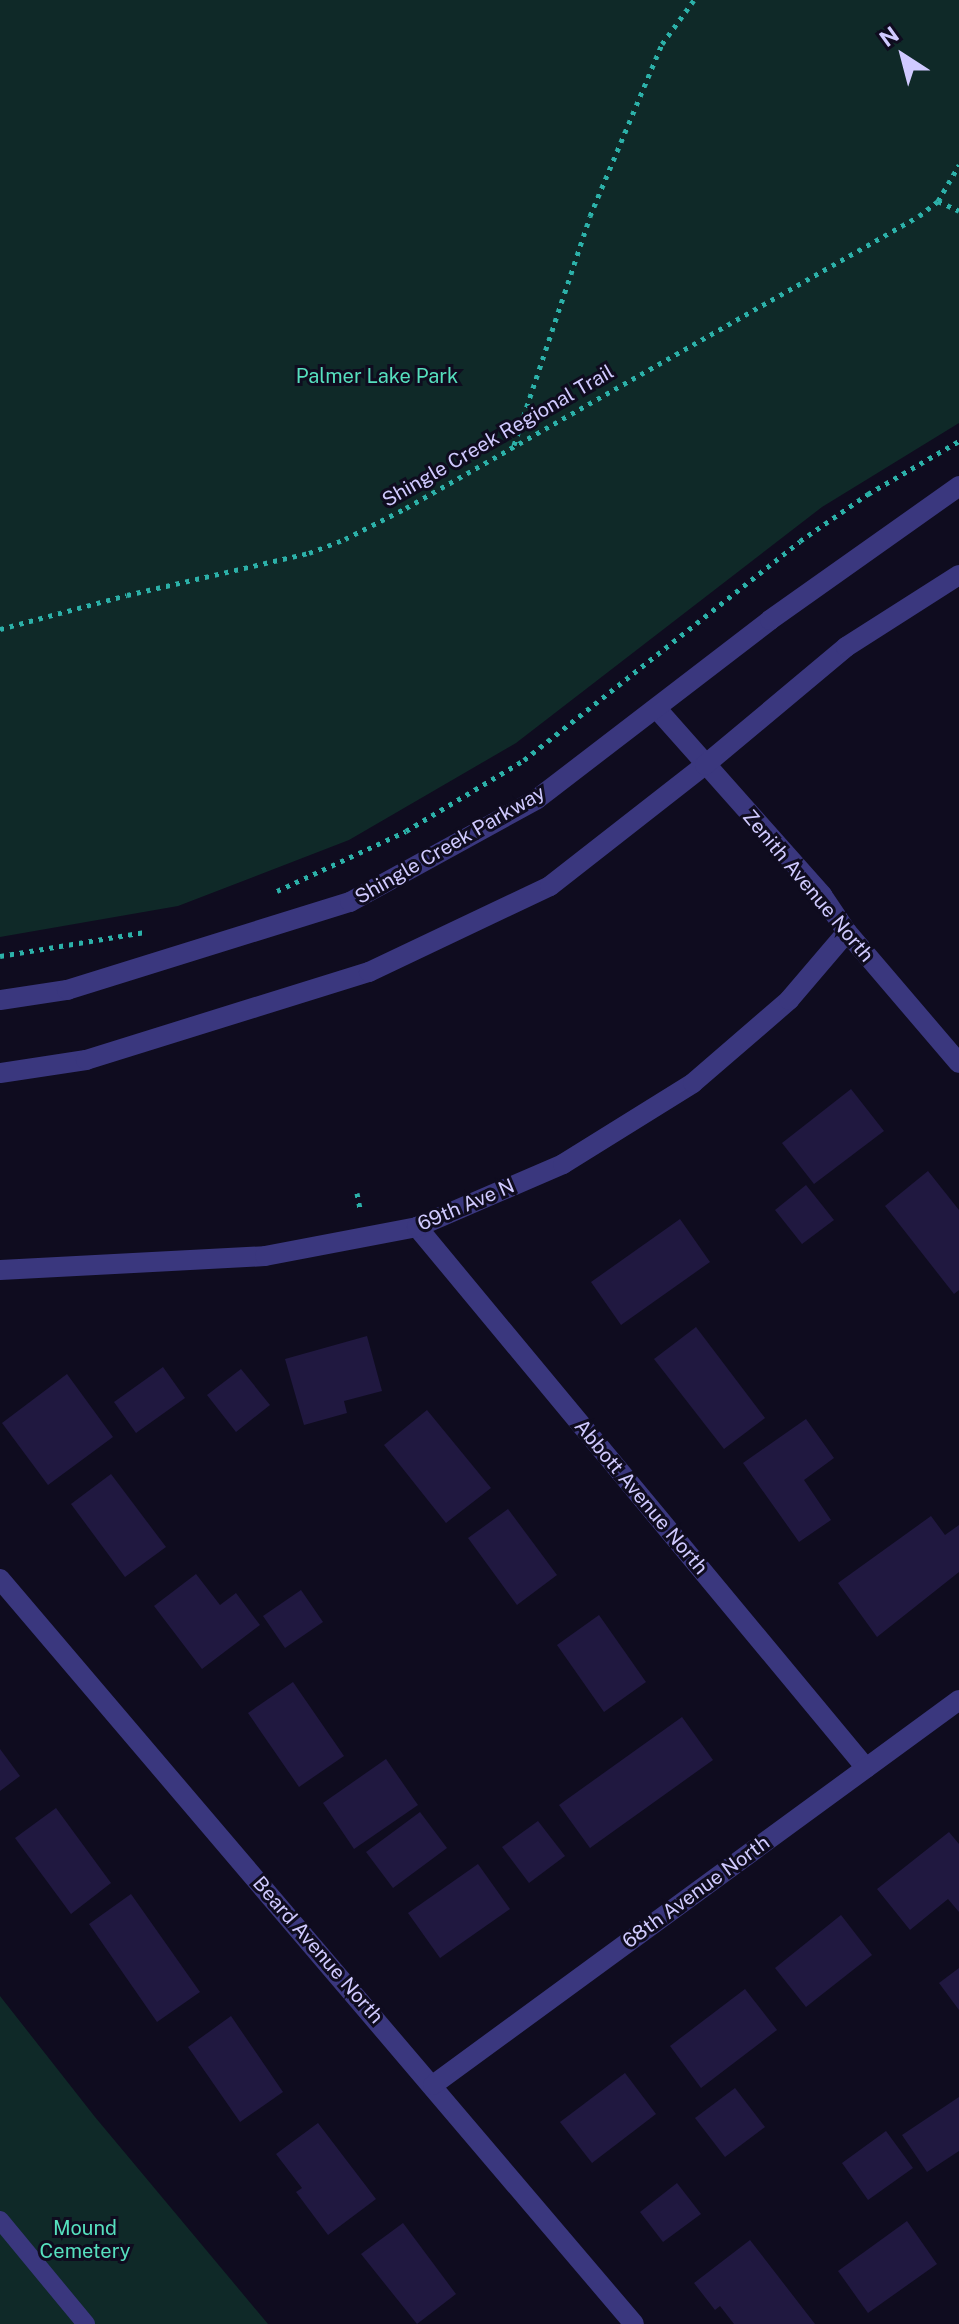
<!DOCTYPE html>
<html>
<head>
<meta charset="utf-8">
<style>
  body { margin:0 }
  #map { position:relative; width:959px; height:2324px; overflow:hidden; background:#0f0c1f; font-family:"Public Sans",sans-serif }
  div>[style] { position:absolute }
  .green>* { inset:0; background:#0f2928 }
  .building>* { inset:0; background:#201840 }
  .path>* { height:5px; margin-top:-2.5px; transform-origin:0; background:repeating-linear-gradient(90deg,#2cb1a9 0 4px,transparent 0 10px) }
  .service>* { height:18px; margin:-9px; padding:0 9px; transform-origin:9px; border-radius:9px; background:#3a377e }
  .minor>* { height:20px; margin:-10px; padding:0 10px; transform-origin:10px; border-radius:10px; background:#3a377e }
  .tertiary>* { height:20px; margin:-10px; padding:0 10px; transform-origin:10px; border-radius:10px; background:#3a377e }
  span { translate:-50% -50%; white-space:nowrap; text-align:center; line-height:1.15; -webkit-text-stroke:6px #0f0c1f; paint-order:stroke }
  .park-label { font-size:20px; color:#56dfbe }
  .street-label { font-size:20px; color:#d0caff }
  .north { position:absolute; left:863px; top:16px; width:80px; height:80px; -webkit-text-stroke:6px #0f0c1f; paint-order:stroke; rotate:324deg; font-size:22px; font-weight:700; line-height:32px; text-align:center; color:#d0caff }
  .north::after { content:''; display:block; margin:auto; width:28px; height:36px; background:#d0caff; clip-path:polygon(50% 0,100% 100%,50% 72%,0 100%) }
</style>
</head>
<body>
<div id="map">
  <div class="green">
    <i style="clip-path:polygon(0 0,959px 0,959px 423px,822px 507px,516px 743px,349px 840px,178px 906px,0 937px)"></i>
    <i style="clip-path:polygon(0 1996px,95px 2117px,268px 2324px,0 2324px)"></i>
  </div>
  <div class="building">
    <i style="clip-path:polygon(851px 1089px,884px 1131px,814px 1184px,782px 1143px)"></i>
    <i style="clip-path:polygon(928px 1171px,959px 1210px,959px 1290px,954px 1294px,885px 1206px)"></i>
    <i style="clip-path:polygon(806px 1185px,834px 1220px,802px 1244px,775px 1210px)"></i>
    <i style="clip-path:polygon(680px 1219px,710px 1262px,621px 1325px,591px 1282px)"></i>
    <i style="clip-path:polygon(696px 1327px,765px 1418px,724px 1449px,654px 1359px)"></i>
    <i style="clip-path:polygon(367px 1336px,382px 1391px,344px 1401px,347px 1413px,304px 1425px,285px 1359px)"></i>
    <i style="clip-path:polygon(163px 1367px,185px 1398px,136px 1433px,114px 1402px)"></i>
    <i style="clip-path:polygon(241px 1369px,270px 1405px,236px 1432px,207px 1395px)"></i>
    <i style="clip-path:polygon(67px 1374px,113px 1437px,48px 1485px,2px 1423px)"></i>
    <i style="clip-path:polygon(427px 1410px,491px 1488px,446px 1523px,384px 1445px)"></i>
    <i style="clip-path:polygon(806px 1419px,834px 1458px,804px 1480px,831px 1520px,799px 1542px,743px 1463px)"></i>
    <i style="clip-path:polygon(111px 1474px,166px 1547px,125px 1577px,71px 1504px)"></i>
    <i style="clip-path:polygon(508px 1509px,557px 1575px,517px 1605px,468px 1538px)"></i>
    <i style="clip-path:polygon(931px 1516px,945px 1535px,959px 1525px,959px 1572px,877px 1637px,838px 1583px)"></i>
    <i style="clip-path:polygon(196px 1574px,220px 1605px,236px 1593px,260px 1625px,202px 1669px,154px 1606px)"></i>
    <i style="clip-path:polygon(301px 1590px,323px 1622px,285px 1648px,263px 1616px)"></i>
    <i style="clip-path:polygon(599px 1615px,646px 1682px,604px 1712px,557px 1645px)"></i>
    <i style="clip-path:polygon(293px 1682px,344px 1756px,299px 1787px,248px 1713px)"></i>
    <i style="clip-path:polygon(682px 1717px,713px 1760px,590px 1848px,559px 1805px)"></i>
    <i style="clip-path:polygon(0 1749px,20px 1776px,0 1791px)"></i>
    <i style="clip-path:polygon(386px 1759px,418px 1805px,354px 1849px,323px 1803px)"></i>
    <i style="clip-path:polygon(56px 1808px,111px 1883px,71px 1914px,15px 1838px)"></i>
    <i style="clip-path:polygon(420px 1812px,447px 1848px,393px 1888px,366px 1852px)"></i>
    <i style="clip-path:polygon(538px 1821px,565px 1856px,529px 1883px,502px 1847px)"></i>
    <i style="clip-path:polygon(949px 1832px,959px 1844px,959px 1912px,948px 1899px,910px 1930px,877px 1889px)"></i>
    <i style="clip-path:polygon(478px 1864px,510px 1909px,440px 1958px,408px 1913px)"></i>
    <i style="clip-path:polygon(131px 1894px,200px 1992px,157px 2022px,89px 1924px)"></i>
    <i style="clip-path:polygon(841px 1915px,872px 1955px,806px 2007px,775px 1968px)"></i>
    <i style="clip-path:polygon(959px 1968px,959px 2010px,939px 1983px)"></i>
    <i style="clip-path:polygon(745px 1989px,777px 2030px,701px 2088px,670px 2046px)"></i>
    <i style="clip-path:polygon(231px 2016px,283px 2092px,240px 2122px,188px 2047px)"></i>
    <i style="clip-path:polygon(625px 2073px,656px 2114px,592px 2163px,560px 2122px)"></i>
    <i style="clip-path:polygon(735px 2088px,765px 2127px,725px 2157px,695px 2118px)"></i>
    <i style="clip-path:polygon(959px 2097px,959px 2151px,927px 2172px,902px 2135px)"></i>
    <i style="clip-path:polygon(318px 2123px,376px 2199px,328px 2235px,296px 2192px,302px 2188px,276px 2154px)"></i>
    <i style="clip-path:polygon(886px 2131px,913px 2168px,868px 2200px,842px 2163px)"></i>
    <i style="clip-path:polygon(677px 2183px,701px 2214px,663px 2242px,640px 2212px)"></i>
    <i style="clip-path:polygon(907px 2221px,937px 2264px,868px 2313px,838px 2271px)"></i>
    <i style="clip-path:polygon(403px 2223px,456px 2294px,417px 2324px,361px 2254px)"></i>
    <i style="clip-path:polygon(750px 2240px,815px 2324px,734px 2324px,720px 2306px,715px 2310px,694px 2283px)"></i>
  </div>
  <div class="path">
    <i style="left:938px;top:201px;width:23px;rotate:25deg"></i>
    <i style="left:514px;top:445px;width:241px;rotate:-71.6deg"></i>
    <i style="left:590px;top:216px;width:186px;rotate:-67.3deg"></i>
    <i style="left:662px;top:44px;width:54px;rotate:-54deg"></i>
    <i style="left:0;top:629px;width:131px;rotate:-15deg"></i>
    <i style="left:127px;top:595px;width:187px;rotate:-13deg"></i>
    <i style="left:309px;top:553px;width:39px;rotate:-21deg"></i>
    <i style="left:345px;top:539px;width:68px;rotate:-26.9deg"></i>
    <i style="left:406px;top:508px;width:590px;rotate:-29.65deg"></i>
    <i style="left:919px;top:216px;width:24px;rotate:-38deg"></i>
    <i style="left:938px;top:201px;width:42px;rotate:-59.7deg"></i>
    <i style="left:277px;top:891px;width:142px;rotate:-24.9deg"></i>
    <i style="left:406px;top:831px;width:138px;rotate:-31deg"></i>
    <i style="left:524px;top:760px;width:352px;rotate:-38.4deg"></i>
    <i style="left:800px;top:541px;width:83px;rotate:-34.7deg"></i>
    <i style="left:868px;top:494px;width:105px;rotate:-30.2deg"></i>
    <i style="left:0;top:956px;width:147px;rotate:-9.4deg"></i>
    <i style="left:357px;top:1193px;width:15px;rotate:79deg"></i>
  </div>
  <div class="service">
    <i style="left:0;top:2220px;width:135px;rotate:50.4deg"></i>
  </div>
  <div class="minor">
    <i style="left:657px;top:709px;width:249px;rotate:48.4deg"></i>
    <i style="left:822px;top:895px;width:45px;rotate:56deg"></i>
    <i style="left:847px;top:932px;width:172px;rotate:49.5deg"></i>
    <i style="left:417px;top:1227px;width:703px;rotate:50.31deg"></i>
    <i style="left:0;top:1270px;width:265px;rotate:-3deg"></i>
    <i style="left:265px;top:1256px;width:155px;rotate:-10.8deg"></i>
    <i style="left:417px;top:1227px;width:159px;rotate:-23.3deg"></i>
    <i style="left:563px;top:1164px;width:153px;rotate:-31.9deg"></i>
    <i style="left:693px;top:1083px;width:127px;rotate:-40.8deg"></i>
    <i style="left:789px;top:1000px;width:89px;rotate:-49.5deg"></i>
    <i style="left:0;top:1579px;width:978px;rotate:49.6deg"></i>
    <i style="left:433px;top:2085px;width:652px;rotate:-36.2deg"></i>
  </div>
  <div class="tertiary">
    <i style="left:0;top:1000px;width:68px;rotate:-8.5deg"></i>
    <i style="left:67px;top:990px;width:296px;rotate:-17.3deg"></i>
    <i style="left:350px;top:902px;width:213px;rotate:-28.8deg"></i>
    <i style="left:537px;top:799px;width:294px;rotate:-37.5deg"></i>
    <i style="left:770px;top:620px;width:232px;rotate:-35.3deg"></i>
    <i style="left:0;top:1073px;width:87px;rotate:-8.6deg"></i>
    <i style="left:86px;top:1060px;width:296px;rotate:-17.3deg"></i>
    <i style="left:369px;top:972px;width:200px;rotate:-25.4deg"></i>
    <i style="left:550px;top:886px;width:197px;rotate:-38deg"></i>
    <i style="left:705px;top:765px;width:184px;rotate:-39.9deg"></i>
    <i style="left:846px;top:647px;width:134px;rotate:-32.5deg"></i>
  </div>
  <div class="park-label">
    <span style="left:377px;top:376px">Palmer Lake Park</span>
    <span style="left:85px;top:2240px">Mound<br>Cemetery</span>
  </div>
  <div class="street-label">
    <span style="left:498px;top:436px;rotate:-30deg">Shingle Creek Regional Trail</span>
    <span style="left:450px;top:845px;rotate:-30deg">Shingle Creek Parkway</span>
    <span style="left:808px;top:886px;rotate:50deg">Zenith Avenue North</span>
    <span style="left:466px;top:1205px;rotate:-23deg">69th Ave N</span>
    <span style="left:641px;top:1497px;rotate:50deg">Abbott Avenue North</span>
    <span style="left:696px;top:1892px;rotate:-36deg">68th Avenue North</span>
    <span style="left:318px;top:1950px;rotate:49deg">Beard Avenue North</span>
  </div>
  <div class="north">N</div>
</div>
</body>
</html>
